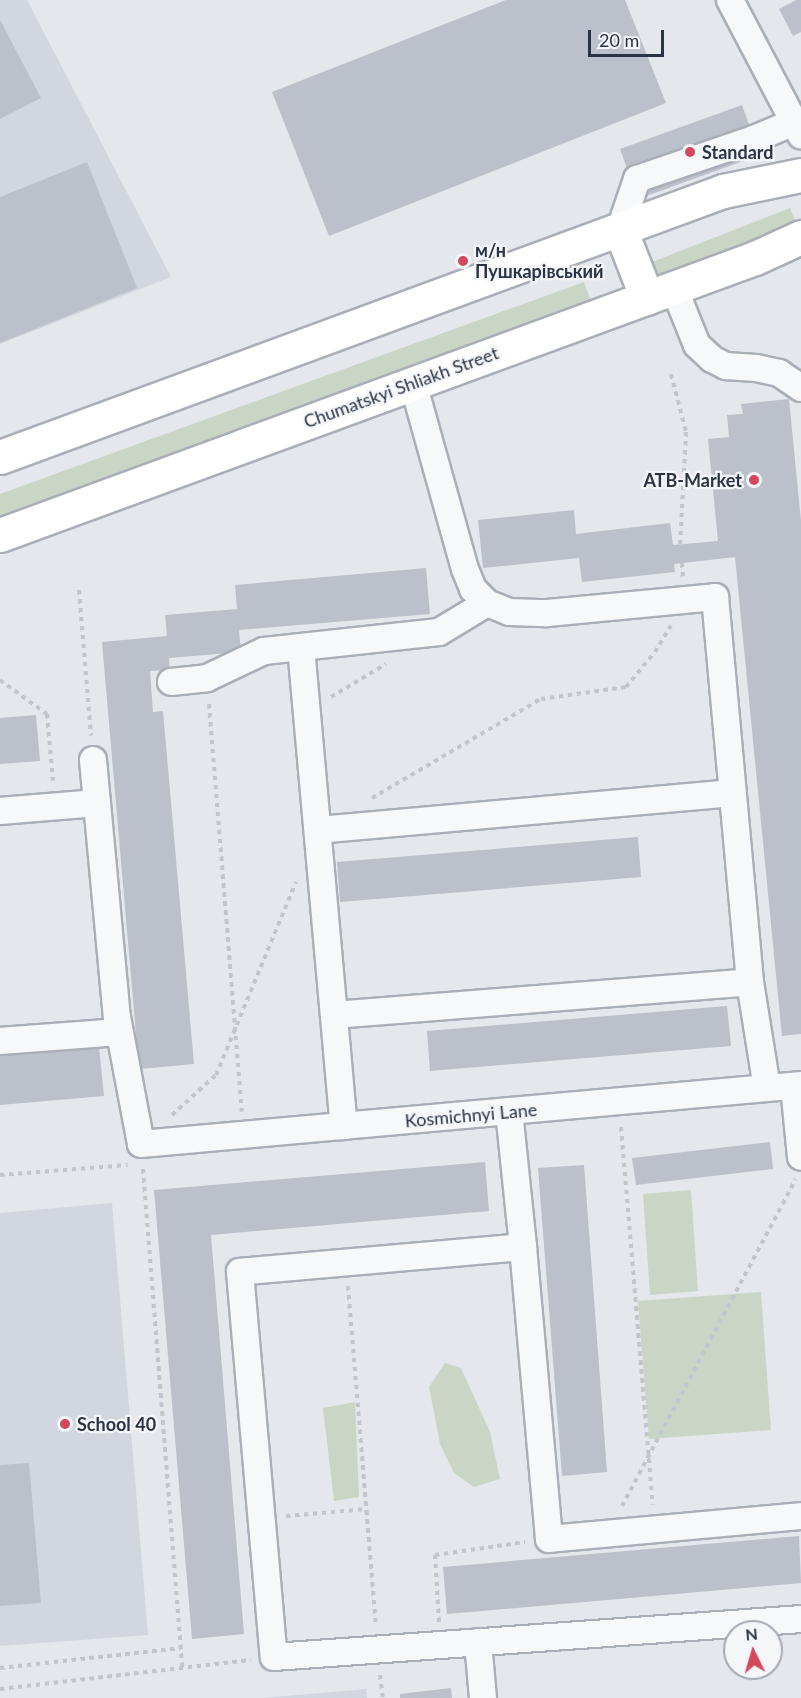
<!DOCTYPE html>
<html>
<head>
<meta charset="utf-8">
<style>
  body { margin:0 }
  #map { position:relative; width:801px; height:1698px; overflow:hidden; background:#e4e7ec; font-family:Lato,sans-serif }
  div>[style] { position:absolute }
  .built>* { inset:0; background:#d2d6de }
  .green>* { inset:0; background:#c9d6c5 }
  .building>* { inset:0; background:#bbc0ca }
  .path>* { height:4px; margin-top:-2px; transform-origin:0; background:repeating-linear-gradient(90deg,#c2c5cb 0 4.5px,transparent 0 9px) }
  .roads { filter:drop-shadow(2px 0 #a9aeb7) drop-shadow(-2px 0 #a9aeb7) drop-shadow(0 2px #a9aeb7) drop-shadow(0 -2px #a9aeb7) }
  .minor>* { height:26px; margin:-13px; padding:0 13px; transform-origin:13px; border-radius:13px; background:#f7f8fa }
  .major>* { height:33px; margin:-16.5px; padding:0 16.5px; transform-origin:16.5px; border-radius:16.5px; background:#fff }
  .dots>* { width:16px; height:16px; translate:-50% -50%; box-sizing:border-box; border:3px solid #f4f6f9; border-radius:50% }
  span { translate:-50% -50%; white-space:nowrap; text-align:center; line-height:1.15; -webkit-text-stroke:4.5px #f4f6f9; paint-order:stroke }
  .poi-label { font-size:18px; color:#2b3445; font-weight:700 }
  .left { translate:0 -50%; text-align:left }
  .right { translate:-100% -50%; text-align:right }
  .street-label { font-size:18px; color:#2b3445 }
  .north { position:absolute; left:723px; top:1620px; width:60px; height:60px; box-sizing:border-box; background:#f4f6f9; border:2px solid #a4a8b1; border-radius:50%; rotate:355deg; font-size:16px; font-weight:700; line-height:24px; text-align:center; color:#2b3445 }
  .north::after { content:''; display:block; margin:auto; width:21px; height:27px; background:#d1495b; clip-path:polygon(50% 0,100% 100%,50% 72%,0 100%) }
  .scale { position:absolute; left:588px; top:30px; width:76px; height:27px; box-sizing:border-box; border:3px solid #2b3445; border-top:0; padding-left:8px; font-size:18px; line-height:21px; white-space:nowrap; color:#2b3445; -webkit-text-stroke:4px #f4f6f9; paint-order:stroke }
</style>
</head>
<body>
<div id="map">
  <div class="built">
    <i style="clip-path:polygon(0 0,27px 0,171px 277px,0 344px)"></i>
    <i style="clip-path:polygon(112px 1203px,148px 1635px,0 1646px,0 1213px)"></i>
    <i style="clip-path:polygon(366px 1689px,367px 1698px,263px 1698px)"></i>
  </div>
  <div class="green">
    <i style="clip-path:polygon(790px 208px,797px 225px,654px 281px,647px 264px)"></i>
    <i style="clip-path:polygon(584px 282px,592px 304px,0 519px,0 494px)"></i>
    <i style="clip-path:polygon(691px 1190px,698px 1291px,650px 1295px,643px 1194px)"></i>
    <i style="clip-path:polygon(761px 1292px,771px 1430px,649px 1439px,638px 1301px)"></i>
    <i style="clip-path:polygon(445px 1363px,461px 1368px,490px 1432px,500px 1479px,474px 1487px,454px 1473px,440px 1444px,429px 1387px)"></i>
    <i style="clip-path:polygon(355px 1402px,359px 1497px,334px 1501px,323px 1408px)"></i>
  </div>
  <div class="building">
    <i style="clip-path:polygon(506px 0,625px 0,666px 103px,329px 236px,272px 92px)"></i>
    <i style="clip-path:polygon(796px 0,801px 0,801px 32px,793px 36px,779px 9px)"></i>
    <i style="clip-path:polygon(0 20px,41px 98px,0 119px)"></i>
    <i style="clip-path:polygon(742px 105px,760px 155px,638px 199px,620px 149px)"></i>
    <i style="clip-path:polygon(87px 162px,137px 288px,0 343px,0 197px)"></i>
    <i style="clip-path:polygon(789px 399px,801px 521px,801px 1034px,782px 1036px,735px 557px,674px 564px,675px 572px,582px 582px,579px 558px,483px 568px,478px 520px,574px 510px,576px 534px,670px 523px,673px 545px,718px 541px,708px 439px,729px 437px,727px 415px,743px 414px,741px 404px)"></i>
    <i style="clip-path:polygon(426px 568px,430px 614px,239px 630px,241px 652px,169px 658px,170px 670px,150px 671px,153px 712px,163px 711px,194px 1064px,139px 1069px,102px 642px,167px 636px,165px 615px,237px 609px,235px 585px)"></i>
    <i style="clip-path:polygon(36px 715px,40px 761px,0 764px,0 718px)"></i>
    <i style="clip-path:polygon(638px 837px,641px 877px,340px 902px,337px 862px)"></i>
    <i style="clip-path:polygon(727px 1006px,731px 1046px,430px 1071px,427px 1031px)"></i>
    <i style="clip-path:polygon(99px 1046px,104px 1096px,0 1105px,0 1055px)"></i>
    <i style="clip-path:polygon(770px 1142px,773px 1169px,636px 1185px,632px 1158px)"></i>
    <i style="clip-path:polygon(485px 1162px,489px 1211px,211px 1235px,244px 1634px,192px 1639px,154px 1190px)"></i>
    <i style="clip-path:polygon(584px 1165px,607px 1472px,562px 1476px,538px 1168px)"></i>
    <i style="clip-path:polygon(29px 1463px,41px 1603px,0 1606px,0 1465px)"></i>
    <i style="clip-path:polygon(799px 1536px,801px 1583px,447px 1614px,443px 1567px)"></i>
    <i style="clip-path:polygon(451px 1688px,452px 1698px,400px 1698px,400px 1694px)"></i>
  </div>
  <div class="path">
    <i style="left:671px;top:374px;width:60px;rotate:75.5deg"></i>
    <i style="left:686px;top:432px;width:113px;rotate:93deg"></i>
    <i style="left:682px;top:563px;width:14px;rotate:86deg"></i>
    <i style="left:79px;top:590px;width:146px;rotate:85.3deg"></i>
    <i style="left:0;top:680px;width:58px;rotate:35.9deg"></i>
    <i style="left:47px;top:714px;width:67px;rotate:84.9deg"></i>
    <i style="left:331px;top:697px;width:64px;rotate:-31deg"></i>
    <i style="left:209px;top:704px;width:409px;rotate:85.4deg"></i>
    <i style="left:372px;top:798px;width:196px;rotate:-30.4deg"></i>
    <i style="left:541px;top:699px;width:86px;rotate:-8deg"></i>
    <i style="left:626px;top:687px;width:45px;rotate:-50.4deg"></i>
    <i style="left:655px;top:652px;width:31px;rotate:-59deg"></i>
    <i style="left:172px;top:1115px;width:59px;rotate:-42.3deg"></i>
    <i style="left:216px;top:1075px;width:209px;rotate:-67.5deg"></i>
    <i style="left:621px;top:1127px;width:379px;rotate:85.2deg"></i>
    <i style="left:143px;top:1169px;width:500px;rotate:85.5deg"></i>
    <i style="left:0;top:1175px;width:128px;rotate:-4.5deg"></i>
    <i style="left:348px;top:1286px;width:341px;rotate:85.3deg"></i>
    <i style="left:622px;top:1506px;width:370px;rotate:-62deg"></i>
    <i style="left:286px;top:1516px;width:81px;rotate:-4.9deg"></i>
    <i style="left:439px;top:1622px;width:67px;rotate:-93.4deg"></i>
    <i style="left:435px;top:1555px;width:91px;rotate:-8.2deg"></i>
    <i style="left:0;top:1668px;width:182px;rotate:-6.3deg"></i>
    <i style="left:380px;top:1675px;width:23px;rotate:83deg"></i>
    <i style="left:0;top:1689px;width:252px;rotate:-6.6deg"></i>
  </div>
  <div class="roads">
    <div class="minor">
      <i style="left:730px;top:0;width:153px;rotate:62.3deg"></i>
      <i style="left:620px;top:229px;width:53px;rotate:-71.2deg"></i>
      <i style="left:637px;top:179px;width:124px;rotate:-18.9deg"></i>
      <i style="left:754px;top:139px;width:43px;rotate:-23deg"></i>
      <i style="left:674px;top:288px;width:61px;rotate:68deg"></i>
      <i style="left:697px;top:345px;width:21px;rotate:43deg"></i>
      <i style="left:712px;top:359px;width:16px;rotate:27deg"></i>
      <i style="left:726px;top:366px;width:30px;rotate:4deg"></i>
      <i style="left:756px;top:368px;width:24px;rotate:12deg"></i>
      <i style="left:779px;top:373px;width:27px;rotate:34deg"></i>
      <i style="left:413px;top:383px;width:193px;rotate:74.4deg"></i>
      <i style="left:465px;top:569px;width:22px;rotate:68deg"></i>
      <i style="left:473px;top:589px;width:20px;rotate:45deg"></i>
      <i style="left:487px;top:603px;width:24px;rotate:22deg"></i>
      <i style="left:509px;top:612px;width:38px;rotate:2deg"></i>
      <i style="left:547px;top:613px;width:169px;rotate:-5.4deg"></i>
      <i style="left:715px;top:597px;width:387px;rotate:84.8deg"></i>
      <i style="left:750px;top:982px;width:107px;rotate:80.9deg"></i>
      <i style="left:301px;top:647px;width:481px;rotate:84.9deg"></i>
      <i style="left:171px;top:682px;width:36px;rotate:-6deg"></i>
      <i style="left:207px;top:678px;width:63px;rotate:-25.3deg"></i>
      <i style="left:264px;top:651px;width:176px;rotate:-6.2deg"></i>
      <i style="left:439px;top:632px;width:56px;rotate:-31.1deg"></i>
      <i style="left:93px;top:760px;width:258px;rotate:84.7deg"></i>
      <i style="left:117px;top:1017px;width:129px;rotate:79.3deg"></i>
      <i style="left:141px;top:1144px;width:663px;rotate:-5.11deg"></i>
      <i style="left:0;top:811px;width:97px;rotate:-4.7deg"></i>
      <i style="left:318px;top:830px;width:415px;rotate:-5.1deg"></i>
      <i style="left:334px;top:1015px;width:417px;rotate:-4.5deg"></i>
      <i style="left:0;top:1041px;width:120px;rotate:-4.3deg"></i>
      <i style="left:794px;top:1086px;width:71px;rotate:84.4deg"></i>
      <i style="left:509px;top:1111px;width:137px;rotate:84.1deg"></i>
      <i style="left:523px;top:1247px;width:284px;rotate:175deg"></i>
      <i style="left:240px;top:1272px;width:386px;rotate:85deg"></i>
      <i style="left:274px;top:1657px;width:528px;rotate:-4.12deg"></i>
      <i style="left:523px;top:1247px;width:293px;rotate:84.9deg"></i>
      <i style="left:549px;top:1539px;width:253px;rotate:-5.2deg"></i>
      <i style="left:478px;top:1642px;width:56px;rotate:84.9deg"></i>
    </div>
    <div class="major">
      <i style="left:620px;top:229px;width:74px;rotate:68.6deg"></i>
      <i style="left:0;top:457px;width:770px;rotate:-20.2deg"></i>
      <i style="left:723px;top:191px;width:80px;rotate:-11.6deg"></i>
      <i style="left:0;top:535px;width:804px;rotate:-20.15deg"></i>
      <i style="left:755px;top:258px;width:51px;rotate:-24.5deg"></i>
    </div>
  </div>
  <div class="dots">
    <i style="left:690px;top:152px;background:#d1495b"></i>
    <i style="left:463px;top:261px;background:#d1495b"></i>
    <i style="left:754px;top:480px;background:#d1495b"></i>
    <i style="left:65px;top:1424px;background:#d1495b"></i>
  </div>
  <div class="poi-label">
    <span class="left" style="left:702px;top:152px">Standard</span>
    <span class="left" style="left:475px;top:261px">м/н<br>Пушкарівський</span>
    <span class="right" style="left:742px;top:480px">ATB-Market</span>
    <span class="left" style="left:77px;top:1424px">School 40</span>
  </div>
  <div class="street-label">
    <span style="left:401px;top:387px;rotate:-20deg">Chumatskyi Shliakh Street</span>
    <span style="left:471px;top:1115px;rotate:-5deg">Kosmichnyi Lane</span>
  </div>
  <div class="north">N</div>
  <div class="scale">20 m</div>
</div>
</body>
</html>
